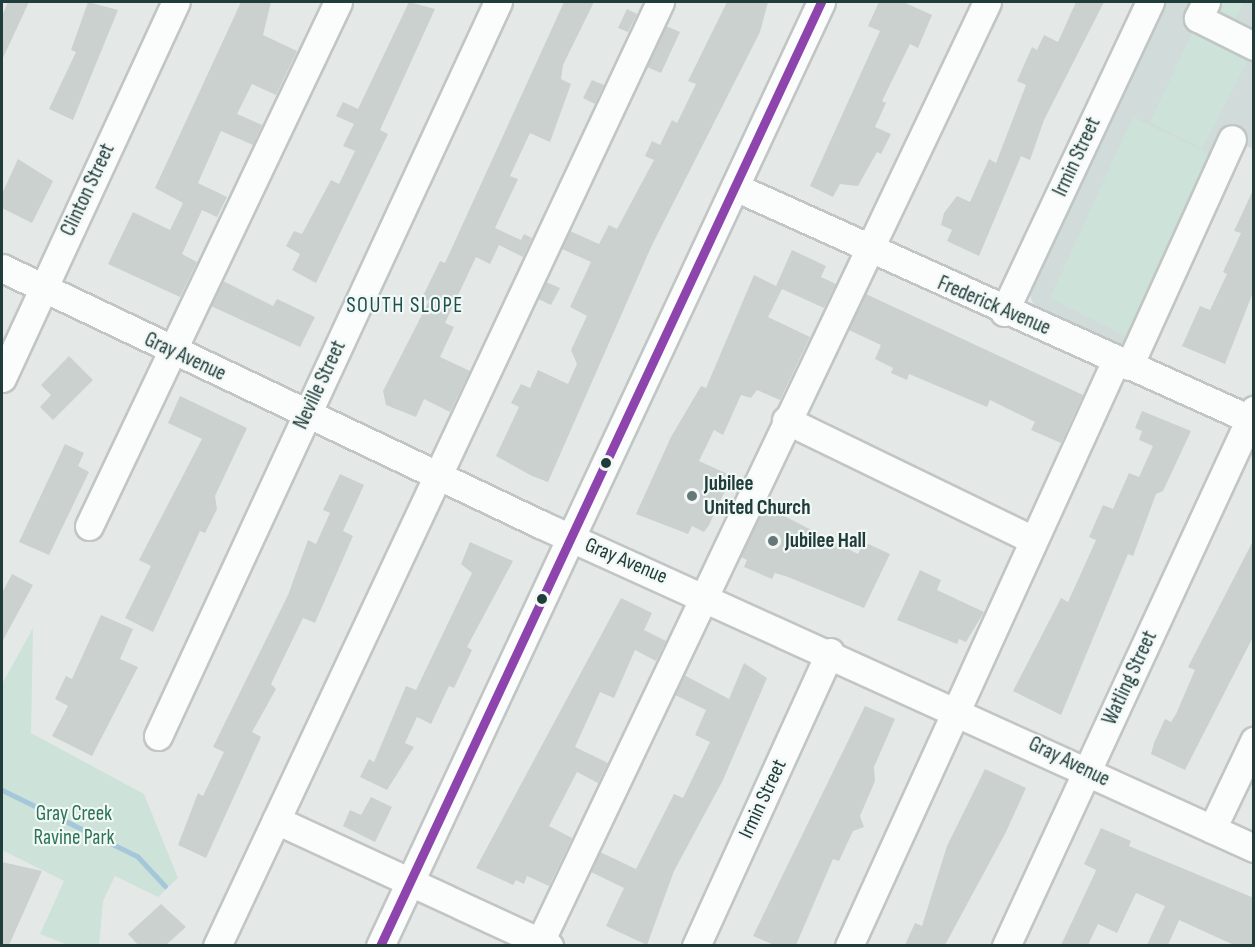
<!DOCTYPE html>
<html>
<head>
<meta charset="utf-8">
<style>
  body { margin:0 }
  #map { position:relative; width:1255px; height:947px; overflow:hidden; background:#e4e9e8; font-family:"Sofia Sans Condensed",sans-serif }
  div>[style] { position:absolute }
  .built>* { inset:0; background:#d1dbd9 }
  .green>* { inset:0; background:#cde2d8 }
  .stream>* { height:5px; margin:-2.5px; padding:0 2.5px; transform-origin:2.5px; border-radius:2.5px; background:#a4c7d9 }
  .building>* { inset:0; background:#cbd1cf }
  .roads { filter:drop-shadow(2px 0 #c1c6c5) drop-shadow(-2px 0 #c1c6c5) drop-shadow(0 2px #c1c6c5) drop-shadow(0 -2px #c1c6c5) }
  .minor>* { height:27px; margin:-13.5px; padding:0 13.5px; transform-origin:13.5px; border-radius:13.5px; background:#fbfcfc }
  .bus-1>* { height:9px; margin:-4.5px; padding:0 4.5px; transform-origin:4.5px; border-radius:4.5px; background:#8e44ad }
  .dots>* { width:16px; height:16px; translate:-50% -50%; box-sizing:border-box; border:3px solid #f2f8f6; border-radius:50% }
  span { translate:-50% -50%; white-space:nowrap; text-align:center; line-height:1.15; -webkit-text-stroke:4.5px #f2f8f6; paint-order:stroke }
  .street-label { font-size:21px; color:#213d3b }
  .poi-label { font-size:21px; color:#213d3b; font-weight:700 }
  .left { translate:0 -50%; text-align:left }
  .park-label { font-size:21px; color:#2b7456 }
  .neighbourhood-label { font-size:22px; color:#1d4f4d; letter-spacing:1.5px }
  .frame { position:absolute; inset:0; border:3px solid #213d3b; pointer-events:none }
</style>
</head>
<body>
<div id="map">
  <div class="built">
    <i style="clip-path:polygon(1165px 2px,1253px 2px,1253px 149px,1233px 139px,1134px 355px,1034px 308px,1029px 291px)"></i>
  </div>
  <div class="green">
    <i style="clip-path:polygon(1206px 2px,1244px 2px,1229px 32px)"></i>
    <i style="clip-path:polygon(1196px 25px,1249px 58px,1202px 149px,1150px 122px)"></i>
    <i style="clip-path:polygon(1133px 117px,1216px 157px,1130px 338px,1050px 298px)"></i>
    <i style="clip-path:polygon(33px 628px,31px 733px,144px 794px,178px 878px,158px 897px,115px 876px,103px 901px,99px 945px,68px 945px,40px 934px,64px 881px,2px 850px,2px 684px)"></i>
  </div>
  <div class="stream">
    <i style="left:2px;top:790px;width:150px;rotate:26.1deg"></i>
    <i style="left:137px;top:856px;width:41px;rotate:47deg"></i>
  </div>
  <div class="building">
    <i style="clip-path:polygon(8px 2px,29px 2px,2px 60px,2px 16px)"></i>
    <i style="clip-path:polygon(88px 2px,118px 10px,73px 120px,49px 109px,76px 52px,71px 50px)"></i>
    <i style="clip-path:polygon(241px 2px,271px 2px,263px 35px,297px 51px,276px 95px,252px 84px,237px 114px,262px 125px,253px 145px,221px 131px,198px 183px,227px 197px,217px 217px,202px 210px,182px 254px,197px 262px,180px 297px,108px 264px,133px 212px,170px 230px,183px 203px,155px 188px)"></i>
    <i style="clip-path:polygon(409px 2px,435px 9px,380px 130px,388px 134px,316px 283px,292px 270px,300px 254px,286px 246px,294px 231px,302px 234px,331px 180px,339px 184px,342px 178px,355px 151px,343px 146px,354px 124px,336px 116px,343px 102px,358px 109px)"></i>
    <i style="clip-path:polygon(564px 2px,594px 2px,563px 65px,561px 79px,571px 84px,550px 142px,530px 133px,510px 176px,518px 179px,495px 228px,521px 240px,524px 234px,532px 238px,523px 257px,499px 245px,490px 264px,476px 257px,445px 323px,454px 327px,440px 357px,470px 371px,450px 412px,424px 399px,416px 417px,386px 405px,383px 391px,429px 301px,422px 298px,440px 261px,445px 263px)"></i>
    <i style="clip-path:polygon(727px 2px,768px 2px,760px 32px,652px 245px,548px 482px,532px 476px,496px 456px,519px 407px,511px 403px,521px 384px,530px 388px,538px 370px,568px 384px,577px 364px,571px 350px,587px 316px,570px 307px,591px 262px,562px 249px,570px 231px,599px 244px,609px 225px,617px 229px,654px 160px,645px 156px,652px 141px,660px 145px,672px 120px,677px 123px,696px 84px,688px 81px)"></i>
    <i style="clip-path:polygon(879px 2px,903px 2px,932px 15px,918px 48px,910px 44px,882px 101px,886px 103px,875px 127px,891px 134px,881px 154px,877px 152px,858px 186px,840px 184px,833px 197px,810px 186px,880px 31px,868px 26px)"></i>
    <i style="clip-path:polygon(1076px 2px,1104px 2px,1044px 120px,1030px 160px,1021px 156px,979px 256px,947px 241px,952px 230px,941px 225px,944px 213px,957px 196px,970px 202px,989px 159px,996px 163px,1026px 85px,1017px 81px,1032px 47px,1037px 50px,1044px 35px,1058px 42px)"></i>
    <i style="clip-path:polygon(627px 9px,637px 14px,628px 32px,618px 28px)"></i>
    <i style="clip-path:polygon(666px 26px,680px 32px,661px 73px,647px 67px)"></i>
    <i style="clip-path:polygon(592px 80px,604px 85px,595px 104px,583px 98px)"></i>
    <i style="clip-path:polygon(18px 159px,53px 181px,32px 223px,2px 208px,2px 194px)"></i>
    <i style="clip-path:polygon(1254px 188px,1254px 290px,1225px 364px,1182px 346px,1200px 306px,1210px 310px,1227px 274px,1223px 272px,1241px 233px,1234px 231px)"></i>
    <i style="clip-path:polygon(792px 250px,826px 266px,821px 277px,836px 284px,824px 308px,782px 289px,768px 317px,810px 337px,780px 400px,757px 390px,751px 398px,741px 395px,723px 435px,714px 430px,699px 461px,732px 476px,709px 525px,704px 532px,692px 526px,688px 534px,636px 514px,671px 437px,701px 386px,706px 388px,754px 275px,776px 286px)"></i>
    <i style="clip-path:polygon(223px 281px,273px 306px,277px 299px,315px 317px,300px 347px,211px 306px)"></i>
    <i style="clip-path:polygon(546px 282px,560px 288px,551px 305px,538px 299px)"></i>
    <i style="clip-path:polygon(866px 294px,1083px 395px,1061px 443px,1031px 430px,1035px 422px,990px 400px,987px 407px,909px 374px,907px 380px,891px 373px,893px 368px,875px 359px,881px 345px,849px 330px)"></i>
    <i style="clip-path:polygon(69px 356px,93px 380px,53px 420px,40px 407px,51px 395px,41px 385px)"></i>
    <i style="clip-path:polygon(180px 396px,247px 428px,215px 496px,217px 509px,205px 533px,200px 531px,153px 632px,125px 618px,151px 566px,139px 560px,202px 439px,168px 423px)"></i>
    <i style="clip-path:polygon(1142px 411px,1191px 431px,1163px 491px,1156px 494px,1133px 556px,1128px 554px,1061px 715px,1013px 691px,1061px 598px,1068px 602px,1096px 540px,1089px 537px,1103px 505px,1113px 509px,1129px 473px,1139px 477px,1153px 446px,1139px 440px,1142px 431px,1135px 428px)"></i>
    <i style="clip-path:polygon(65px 444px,84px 453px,78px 466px,89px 472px,49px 555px,19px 542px)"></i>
    <i style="clip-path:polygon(340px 474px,364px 485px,343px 531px,353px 536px,315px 623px,303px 618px,271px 684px,276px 689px,252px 732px,261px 737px,206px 858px,178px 845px,198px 793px,203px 796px,224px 752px,213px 747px,288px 595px,308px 540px,316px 544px,330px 513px,323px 510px)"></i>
    <i style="clip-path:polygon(765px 506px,858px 554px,864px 542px,890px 554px,864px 608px,788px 577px,775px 573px,772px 579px,744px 567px,747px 560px,741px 557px)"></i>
    <i style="clip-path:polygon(1254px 539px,1254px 635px,1185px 770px,1151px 754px,1154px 743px,1165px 719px,1171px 722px,1176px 714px,1195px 670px,1188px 667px)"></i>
    <i style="clip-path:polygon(470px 542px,513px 561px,467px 647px,472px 650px,454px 688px,449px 686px,431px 724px,417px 717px,405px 743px,414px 747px,387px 790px,360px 777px,369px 759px,374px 762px,406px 686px,416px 690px,472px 573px,461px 564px)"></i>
    <i style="clip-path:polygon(920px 570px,941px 580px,937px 590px,984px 612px,966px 642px,959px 639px,957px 644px,897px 620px)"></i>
    <i style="clip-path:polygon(12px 574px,33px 585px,2px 642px,2px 593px)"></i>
    <i style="clip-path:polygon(621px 598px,652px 613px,644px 630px,666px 641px,656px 661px,635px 650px,614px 698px,600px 692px,575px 747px,608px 763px,598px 783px,577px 772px,549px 826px,572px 838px,549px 886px,527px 876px,524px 884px,516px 880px,513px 885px,476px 868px)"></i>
    <i style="clip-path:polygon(101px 615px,133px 629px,120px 659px,138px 667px,92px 756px,52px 736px,68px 706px,55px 699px,66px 676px,72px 679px)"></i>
    <i style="clip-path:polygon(744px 663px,767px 678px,723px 780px,674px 871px,647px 945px,606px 926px,624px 888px,591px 872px,600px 852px,636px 869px,674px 794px,683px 798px,710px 742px,695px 735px,706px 710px,675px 695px,684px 675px,729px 699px)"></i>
    <i style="clip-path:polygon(865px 706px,895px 719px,874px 767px,875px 781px,860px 816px,864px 827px,853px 831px,839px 861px,833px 859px,796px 945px,774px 945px,753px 936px)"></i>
    <i style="clip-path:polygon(985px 769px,1026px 788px,1006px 832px,945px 945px,905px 945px,915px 923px,922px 926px,947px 846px)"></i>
    <i style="clip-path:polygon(371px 797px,392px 807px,375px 842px,343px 826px,350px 810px,361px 815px)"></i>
    <i style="clip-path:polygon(1101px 828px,1131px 841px,1129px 846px,1254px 898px,1254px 945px,1234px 945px,1179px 920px,1168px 945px,1147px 945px,1165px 906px,1136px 893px,1117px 933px,1098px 924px,1088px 945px,1061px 945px,1094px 875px,1096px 870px,1084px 864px)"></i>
    <i style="clip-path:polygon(2px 862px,42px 871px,9px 945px,2px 945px)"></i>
    <i style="clip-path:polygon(161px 904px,186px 927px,166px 945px,138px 945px,128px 934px)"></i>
  </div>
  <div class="roads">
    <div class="minor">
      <i style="left:1206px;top:2px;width:18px;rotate:117deg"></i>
      <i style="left:1198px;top:18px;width:63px;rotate:26.6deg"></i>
      <i style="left:735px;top:187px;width:569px;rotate:24.27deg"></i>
      <i style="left:2px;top:268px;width:596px;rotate:25.45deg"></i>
      <i style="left:540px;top:524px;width:784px;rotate:24.41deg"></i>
      <i style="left:1004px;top:312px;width:343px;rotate:-64.8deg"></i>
      <i style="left:1129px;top:366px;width:249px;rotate:-65.6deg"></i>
      <i style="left:2px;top:378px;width:414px;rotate:-65.2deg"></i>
      <i style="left:786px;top:420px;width:272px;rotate:25.9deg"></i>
      <i style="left:89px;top:526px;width:580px;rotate:-64.58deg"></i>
      <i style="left:158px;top:736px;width:809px;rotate:-65.15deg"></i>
      <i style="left:276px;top:820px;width:301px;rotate:24.8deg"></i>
      <i style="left:1212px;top:829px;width:98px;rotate:-64.5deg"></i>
      <i style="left:217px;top:946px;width:1043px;rotate:-64.86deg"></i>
      <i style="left:380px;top:946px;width:1042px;rotate:-64.96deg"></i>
      <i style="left:538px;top:946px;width:1045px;rotate:-64.56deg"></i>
      <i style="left:696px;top:946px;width:323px;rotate:-65.5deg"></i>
      <i style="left:849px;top:946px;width:644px;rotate:-65.5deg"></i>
      <i style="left:1006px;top:946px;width:591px;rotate:-65.17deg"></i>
    </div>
  </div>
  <div class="bus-1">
    <i style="left:380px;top:946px;width:1042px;rotate:-64.96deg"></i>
  </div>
  <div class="dots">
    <i style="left:606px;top:463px;background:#213d3b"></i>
    <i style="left:692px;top:496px;background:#657978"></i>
    <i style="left:773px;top:541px;background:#657978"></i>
    <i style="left:542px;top:599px;background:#213d3b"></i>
  </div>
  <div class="street-label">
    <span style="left:1077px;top:157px;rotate:-65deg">Irmin Street</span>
    <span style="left:88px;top:190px;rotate:-65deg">Clinton Street</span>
    <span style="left:994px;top:306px;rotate:23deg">Frederick Avenue</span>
    <span style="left:185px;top:357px;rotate:25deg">Gray Avenue</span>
    <span style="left:320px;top:385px;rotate:-65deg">Neville Street</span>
    <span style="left:626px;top:561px;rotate:23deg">Gray Avenue</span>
    <span style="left:1130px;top:678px;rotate:-65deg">Watling Street</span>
    <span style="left:1069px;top:762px;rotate:26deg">Gray Avenue</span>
    <span style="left:763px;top:799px;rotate:-65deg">Irmin Street</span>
  </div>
  <div class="poi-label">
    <span class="left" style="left:704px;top:496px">Jubilee<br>United Church</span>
    <span class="left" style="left:785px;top:541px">Jubilee Hall</span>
  </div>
  <div class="park-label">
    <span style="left:74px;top:826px">Gray Creek<br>Ravine Park</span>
  </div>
  <div class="neighbourhood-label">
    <span style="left:405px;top:306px">SOUTH SLOPE</span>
  </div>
  <div class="frame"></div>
</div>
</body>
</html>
